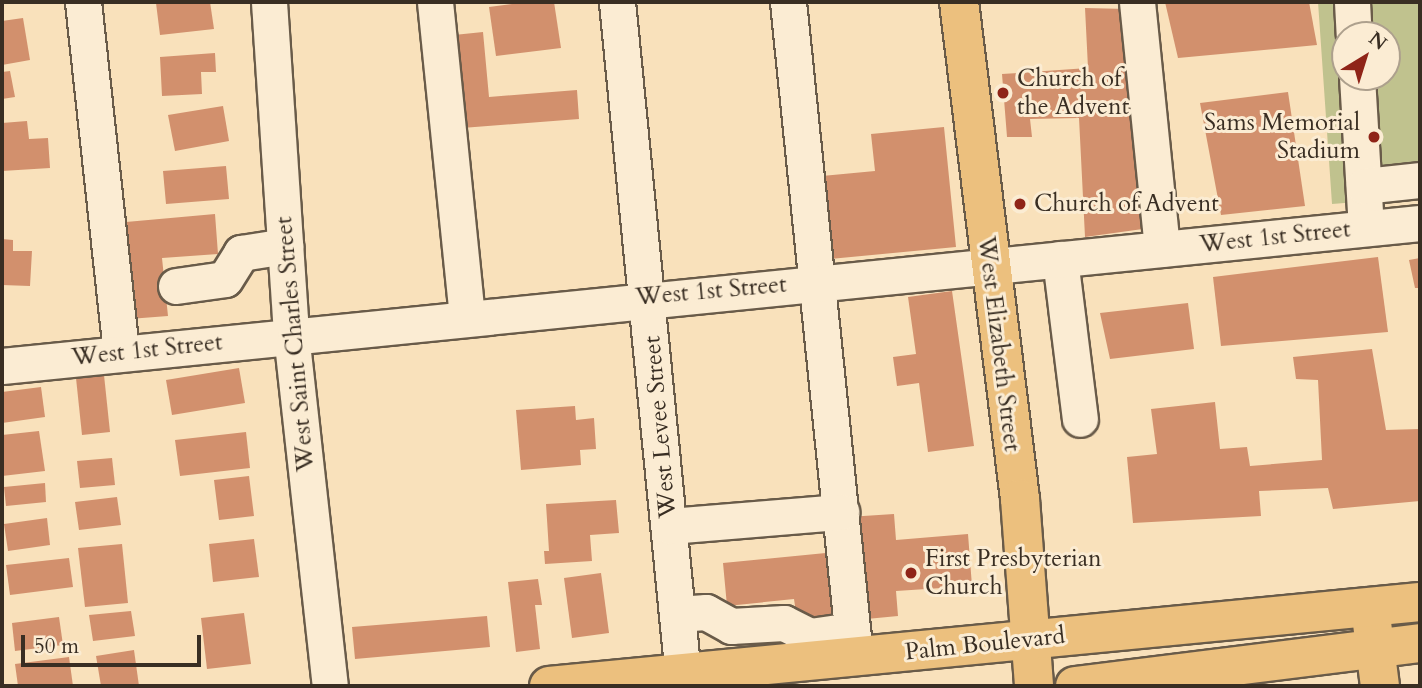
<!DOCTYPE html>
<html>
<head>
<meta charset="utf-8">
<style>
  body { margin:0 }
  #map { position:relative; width:1422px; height:688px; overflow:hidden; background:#f9e1bb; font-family:Cardo,serif }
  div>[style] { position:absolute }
  .green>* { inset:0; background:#c0c28e }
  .building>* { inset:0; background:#d2906d }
  .roads { filter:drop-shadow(2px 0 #695b49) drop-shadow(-2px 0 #695b49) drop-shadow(0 2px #695b49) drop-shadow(0 -2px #695b49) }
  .minor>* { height:35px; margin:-17.5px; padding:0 17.5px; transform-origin:17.5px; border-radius:17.5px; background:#fbecd3 }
  .major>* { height:38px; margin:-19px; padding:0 19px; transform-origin:19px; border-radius:19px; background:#ecc07e }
  .dots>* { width:19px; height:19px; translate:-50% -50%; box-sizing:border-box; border:4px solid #fbecd3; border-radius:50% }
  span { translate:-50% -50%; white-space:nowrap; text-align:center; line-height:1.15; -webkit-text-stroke:6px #fbecd3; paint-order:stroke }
  .poi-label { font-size:24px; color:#392e23 }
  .left { translate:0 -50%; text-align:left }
  .right { translate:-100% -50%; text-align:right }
  .street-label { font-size:24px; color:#392e23 }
  .frame { position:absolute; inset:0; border:4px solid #392e23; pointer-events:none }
  .north { position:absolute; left:1331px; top:21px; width:70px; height:70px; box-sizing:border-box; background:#fbecd3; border:2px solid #ada08d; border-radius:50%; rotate:38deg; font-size:19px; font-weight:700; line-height:28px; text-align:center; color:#392e23 }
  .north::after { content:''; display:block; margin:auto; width:24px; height:32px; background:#8f2418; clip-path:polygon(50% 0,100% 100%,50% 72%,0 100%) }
  .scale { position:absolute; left:21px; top:635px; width:180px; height:32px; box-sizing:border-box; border:4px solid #392e23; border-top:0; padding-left:9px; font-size:21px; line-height:24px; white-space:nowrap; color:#392e23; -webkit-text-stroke:5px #fbecd3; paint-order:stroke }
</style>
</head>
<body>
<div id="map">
  <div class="green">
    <i style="clip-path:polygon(evenodd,1318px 2px,1420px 2px,1420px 197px,1332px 204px,1318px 2px,1345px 35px,1387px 35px,1387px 77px,1345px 77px,1345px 35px)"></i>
  </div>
  <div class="building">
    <i style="clip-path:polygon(210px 2px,214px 29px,160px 35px,156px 3px)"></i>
    <i style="clip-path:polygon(528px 2px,554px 2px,561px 48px,496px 56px,489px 7px)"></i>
    <i style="clip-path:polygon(1165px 2px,1309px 2px,1317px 45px,1178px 58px)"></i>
    <i style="clip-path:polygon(1085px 8px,1127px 9px,1150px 228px,1085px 237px,1079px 118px,1030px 119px,1032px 137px,1007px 137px,1002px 74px,1088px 68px)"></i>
    <i style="clip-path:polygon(23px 18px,30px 60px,2px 65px,2px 21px)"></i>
    <i style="clip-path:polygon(483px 32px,489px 97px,577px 90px,579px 119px,462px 128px,454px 35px)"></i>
    <i style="clip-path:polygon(215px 53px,216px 72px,201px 72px,202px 94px,162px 96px,160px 57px)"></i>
    <i style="clip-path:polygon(10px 71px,15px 97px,2px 99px,2px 72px)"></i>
    <i style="clip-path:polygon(1288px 92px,1305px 206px,1221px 215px,1200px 103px)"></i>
    <i style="clip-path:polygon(223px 106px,229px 141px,175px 151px,168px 115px)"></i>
    <i style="clip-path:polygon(27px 121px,29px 139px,48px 138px,50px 168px,2px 171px,2px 123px)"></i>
    <i style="clip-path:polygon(944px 127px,956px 247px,830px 259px,822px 176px,875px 171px,871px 134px)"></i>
    <i style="clip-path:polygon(226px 166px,229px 199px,166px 204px,163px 171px)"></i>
    <i style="clip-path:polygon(215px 214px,218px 254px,162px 258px,168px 316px,129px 319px,126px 222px)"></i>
    <i style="clip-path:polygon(2px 239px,13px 240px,13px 251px,32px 251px,30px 286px,2px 285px)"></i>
    <i style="clip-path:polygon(1378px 257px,1388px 332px,1221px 346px,1213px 277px)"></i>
    <i style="clip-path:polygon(1420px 258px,1420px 288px,1415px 288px,1409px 260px)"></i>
    <i style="clip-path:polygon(952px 291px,974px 446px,928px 452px,919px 383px,897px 386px,893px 357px,916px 354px,908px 297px)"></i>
    <i style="clip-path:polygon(1188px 303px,1194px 349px,1110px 359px,1100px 313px)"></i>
    <i style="clip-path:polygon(1372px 349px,1386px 430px,1420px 429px,1420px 501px,1333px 509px,1328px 488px,1259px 491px,1261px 516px,1133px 523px,1127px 457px,1157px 454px,1151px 409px,1215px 402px,1220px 449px,1247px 447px,1250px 466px,1322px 460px,1318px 380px,1296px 379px,1293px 357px)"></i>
    <i style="clip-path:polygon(239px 368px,245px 403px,172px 415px,166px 380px)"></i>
    <i style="clip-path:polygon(104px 375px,110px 432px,82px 435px,76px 378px)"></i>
    <i style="clip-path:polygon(41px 387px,45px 417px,2px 423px,2px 392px)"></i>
    <i style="clip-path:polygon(575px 406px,576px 420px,594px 418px,596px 449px,580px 450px,581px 465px,521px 470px,516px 410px)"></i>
    <i style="clip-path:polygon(39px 431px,45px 471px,2px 476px,2px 435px)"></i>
    <i style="clip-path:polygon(246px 432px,250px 468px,180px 476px,175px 440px)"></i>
    <i style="clip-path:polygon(112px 458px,115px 485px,80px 488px,77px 461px)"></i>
    <i style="clip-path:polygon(249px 476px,254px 516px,219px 520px,214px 480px)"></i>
    <i style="clip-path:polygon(45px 483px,46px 502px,6px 506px,4px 487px)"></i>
    <i style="clip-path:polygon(117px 497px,121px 525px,79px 530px,75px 502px)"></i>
    <i style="clip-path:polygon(616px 500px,619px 533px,590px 535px,592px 561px,545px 564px,544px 551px,549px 551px,546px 504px)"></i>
    <i style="clip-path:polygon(894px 514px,896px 540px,968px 534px,972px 586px,896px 591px,898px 616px,856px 620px,848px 517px)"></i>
    <i style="clip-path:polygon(47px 518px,50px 545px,8px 551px,4px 524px)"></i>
    <i style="clip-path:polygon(254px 539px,259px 577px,213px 582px,209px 544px)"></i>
    <i style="clip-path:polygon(122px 544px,128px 603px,85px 607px,78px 548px)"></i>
    <i style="clip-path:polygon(836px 552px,843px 615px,797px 620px,794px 599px,727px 606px,723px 563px)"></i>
    <i style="clip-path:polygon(69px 558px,73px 587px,10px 595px,6px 565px)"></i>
    <i style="clip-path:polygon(601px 573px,609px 633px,572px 638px,564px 578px)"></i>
    <i style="clip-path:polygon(538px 579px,542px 605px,535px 605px,540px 649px,516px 652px,508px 582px)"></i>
    <i style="clip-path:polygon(131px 611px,135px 636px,93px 641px,89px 615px)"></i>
    <i style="clip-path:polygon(244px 613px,251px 664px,207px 669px,201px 618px)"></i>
    <i style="clip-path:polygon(487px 616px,490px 647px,355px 659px,352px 627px)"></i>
    <i style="clip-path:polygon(59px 617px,63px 645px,15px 651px,12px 623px)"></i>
    <i style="clip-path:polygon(134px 650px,139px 686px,101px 686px,96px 656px)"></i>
    <i style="clip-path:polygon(69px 657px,73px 686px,18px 686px,15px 664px)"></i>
  </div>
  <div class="roads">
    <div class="minor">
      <i style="left:83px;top:2px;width:353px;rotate:83.8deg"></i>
      <i style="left:269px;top:2px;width:333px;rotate:86.2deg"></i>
      <i style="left:291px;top:334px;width:354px;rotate:83.7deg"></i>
      <i style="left:435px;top:2px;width:316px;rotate:84.2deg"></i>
      <i style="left:617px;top:2px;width:687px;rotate:84.41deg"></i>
      <i style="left:788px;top:2px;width:658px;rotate:84.16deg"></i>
      <i style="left:1137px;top:2px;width:248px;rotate:84.2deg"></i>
      <i style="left:1352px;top:2px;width:33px;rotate:87deg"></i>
      <i style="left:1357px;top:77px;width:151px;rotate:86.6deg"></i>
      <i style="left:1364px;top:186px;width:56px;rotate:-6.1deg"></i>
      <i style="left:1060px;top:259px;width:161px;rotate:82.9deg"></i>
      <i style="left:176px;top:286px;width:49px;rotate:-8.1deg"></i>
      <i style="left:225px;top:279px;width:31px;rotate:-58deg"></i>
      <i style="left:241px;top:253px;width:45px;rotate:-9deg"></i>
      <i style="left:2px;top:366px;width:1425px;rotate:-5.76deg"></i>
      <i style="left:669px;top:526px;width:173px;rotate:-4.7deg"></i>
      <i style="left:677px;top:614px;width:29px;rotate:-4deg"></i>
      <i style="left:706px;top:612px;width:29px;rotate:29deg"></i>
      <i style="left:731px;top:626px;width:53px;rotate:-3.2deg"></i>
      <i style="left:784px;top:623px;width:29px;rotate:27deg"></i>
      <i style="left:810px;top:636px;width:42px;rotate:-8.1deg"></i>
    </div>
    <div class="major">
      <i style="left:959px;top:2px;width:501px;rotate:83deg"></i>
      <i style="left:1020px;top:499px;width:188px;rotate:85.7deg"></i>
      <i style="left:1372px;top:623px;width:64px;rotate:82.8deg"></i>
      <i style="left:549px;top:686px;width:875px;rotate:-5.51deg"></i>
      <i style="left:1075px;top:686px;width:348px;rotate:-7.1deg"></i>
    </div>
  </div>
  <div class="dots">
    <i style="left:1003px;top:93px;background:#8f2418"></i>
    <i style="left:1374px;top:137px;background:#8f2418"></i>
    <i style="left:1020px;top:204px;background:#8f2418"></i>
    <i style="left:911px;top:573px;background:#8f2418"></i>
  </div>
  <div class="poi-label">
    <span class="left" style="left:1017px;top:93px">Church of<br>the Advent</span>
    <span class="right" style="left:1360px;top:137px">Sams Memorial<br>Stadium</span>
    <span class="left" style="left:1034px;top:204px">Church of Advent</span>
    <span class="left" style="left:925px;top:573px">First Presbyterian<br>Church</span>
  </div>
  <div class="street-label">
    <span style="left:1275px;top:237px;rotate:-6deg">West 1st Street</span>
    <span style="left:711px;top:291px;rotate:-5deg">West 1st Street</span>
    <span style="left:295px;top:344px;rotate:-95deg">West Saint Charles Street</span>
    <span style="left:999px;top:344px;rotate:83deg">West Elizabeth Street</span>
    <span style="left:147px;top:350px;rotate:-6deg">West 1st Street</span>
    <span style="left:660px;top:427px;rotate:-95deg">West Levee Street</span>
    <span style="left:985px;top:644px;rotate:-6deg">Palm Boulevard</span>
  </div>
  <div class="frame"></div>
  <div class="north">N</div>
  <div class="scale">50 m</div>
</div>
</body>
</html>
